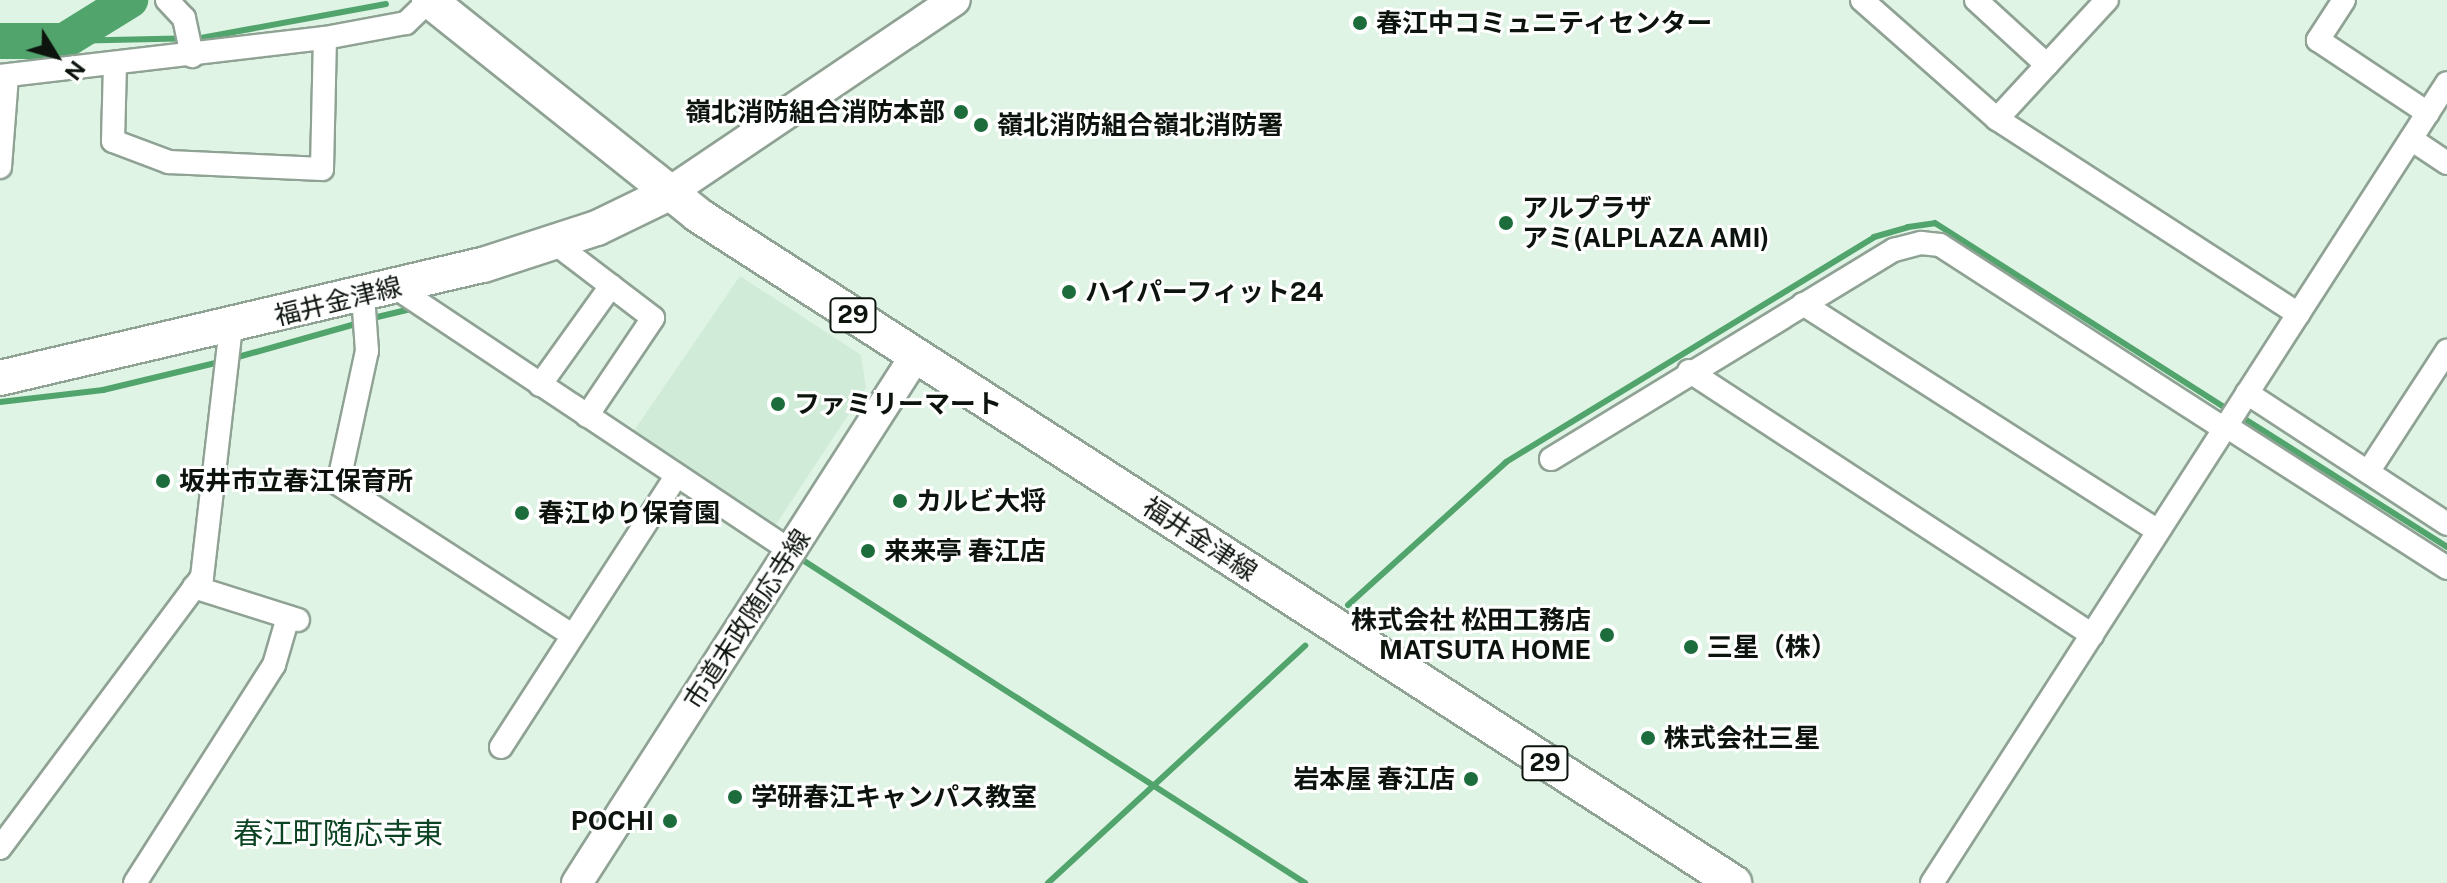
<!DOCTYPE html>
<html>
<head>
<meta charset="utf-8">
<style>
  body { margin:0 }
  #map { position:relative; width:2447px; height:883px; overflow:hidden; background:#e0f4e5; font-family:"Public Sans","Noto Sans JP",sans-serif }
  div>[style] { position:absolute }
  .built>* { inset:0; background:#d0ebd7 }
  .stream>* { height:6px; margin:-3px; padding:0 3px; transform-origin:3px; border-radius:3px; background:#51a46c }
  .river>* { height:36px; margin:-18px; padding:0 18px; transform-origin:18px; border-radius:18px; background:#51a46c }
  .roads { filter:drop-shadow(2px 0 #8fa294) drop-shadow(-2px 0 #8fa294) drop-shadow(0 2px #8fa294) drop-shadow(0 -2px #8fa294) }
  .street>* { height:22px; margin:-11px; padding:0 11px; transform-origin:11px; border-radius:11px; background:#fff }
  .secondary>* { height:30px; margin:-15px; padding:0 15px; transform-origin:15px; border-radius:15px; background:#fff }
  .primary>* { height:34px; margin:-17px; padding:0 17px; transform-origin:17px; border-radius:17px; background:#fff }
  .dots>* { width:22px; height:22px; translate:-50% -50%; box-sizing:border-box; border:4px solid #fff; border-radius:50% }
  span { translate:-50% -50%; white-space:nowrap; text-align:center; line-height:1.15; -webkit-text-stroke:6px #fff; paint-order:stroke }
  .shield-label span { padding:2px 6px; background:#fff; border:2px solid; border-radius:6px; -webkit-text-stroke-width:0 }
  .shield-label { font-size:24px; color:#0d140e; font-weight:700 }
  .poi-label { font-size:26px; color:#0d140e; font-weight:700 }
  .left { translate:0 -50%; text-align:left }
  .right { translate:-100% -50%; text-align:right }
  .street-label { font-size:26px; color:#0d140e }
  .quarter-label { font-size:30px; color:#0c4423 }
  .north { position:absolute; left:16px; top:16px; width:80px; height:80px; -webkit-text-stroke:6px #fff; paint-order:stroke; rotate:127deg; font-size:22px; font-weight:700; line-height:32px; text-align:center; color:#0d140e }
  .north::after { content:''; display:block; margin:auto; width:28px; height:36px; background:#0d140e; clip-path:polygon(50% 0,100% 100%,50% 72%,0 100%) }
</style>
</head>
<body>
<div id="map">
  <div class="built">
    <i style="clip-path:polygon(740px 276px,861px 355px,866px 388px,775px 526px,633px 432px)"></i>
  </div>
  <div class="stream">
    <i style="left:64px;top:41px;width:137px;rotate:-1.3deg"></i>
    <i style="left:201px;top:38px;width:188px;rotate:-10.4deg"></i>
    <i style="left:369px;top:319px;width:43px;rotate:-13.4deg"></i>
    <i style="left:231px;top:359px;width:133px;rotate:-15.7deg"></i>
    <i style="left:0;top:402px;width:104px;rotate:-6.6deg"></i>
    <i style="left:103px;top:390px;width:120px;rotate:-13.5deg"></i>
    <i style="left:2240px;top:416px;width:245px;rotate:32.3deg"></i>
    <i style="left:798px;top:557px;width:603px;rotate:32.74deg"></i>
    <i style="left:1348px;top:605px;width:213px;rotate:-42.1deg"></i>
    <i style="left:1506px;top:462px;width:431px;rotate:-31.4deg"></i>
    <i style="left:1874px;top:237px;width:35px;rotate:-16deg"></i>
    <i style="left:1908px;top:227px;width:27px;rotate:-8deg"></i>
    <i style="left:1935px;top:223px;width:350px;rotate:32.5deg"></i>
    <i style="left:1048px;top:883px;width:350px;rotate:-42.7deg"></i>
  </div>
  <div class="river">
    <i style="left:0;top:41px;width:64px"></i>
    <i style="left:64px;top:41px;width:78px;rotate:-31.8deg"></i>
  </div>
  <div class="roads">
    <div class="street">
      <i style="left:167px;top:0;width:25px;rotate:47deg"></i>
      <i style="left:184px;top:18px;width:39px;rotate:78deg"></i>
      <i style="left:1862px;top:0;width:180px;rotate:41.4deg"></i>
      <i style="left:1997px;top:119px;width:359px;rotate:32.9deg"></i>
      <i style="left:1976px;top:0;width:96px;rotate:42.5deg"></i>
      <i style="left:2344px;top:0;width:48px;rotate:123deg"></i>
      <i style="left:2318px;top:40px;width:132px;rotate:33.6deg"></i>
      <i style="left:115px;top:64px;width:77px;rotate:91.5deg"></i>
      <i style="left:113px;top:141px;width:60px;rotate:20.6deg"></i>
      <i style="left:169px;top:162px;width:153px;rotate:2.6deg"></i>
      <i style="left:322px;top:169px;width:131px;rotate:-88.7deg"></i>
      <i style="left:0;top:76px;width:327px;rotate:-6.7deg"></i>
      <i style="left:325px;top:38px;width:82px;rotate:-10.5deg"></i>
      <i style="left:406px;top:23px;width:33px;rotate:-44deg"></i>
      <i style="left:1997px;top:119px;width:162px;rotate:-47.3deg"></i>
      <i style="left:2411px;top:139px;width:43px;rotate:33.7deg"></i>
      <i style="left:0;top:167px;width:91px;rotate:-85.6deg"></i>
      <i style="left:556px;top:244px;width:122px;rotate:37.3deg"></i>
      <i style="left:653px;top:318px;width:118px;rotate:124deg"></i>
      <i style="left:395px;top:287px;width:476px;rotate:33.7deg"></i>
      <i style="left:1803px;top:304px;width:421px;rotate:32.6deg"></i>
      <i style="left:1689px;top:371px;width:482px;rotate:33.2deg"></i>
      <i style="left:540px;top:385px;width:122px;rotate:-54.4deg"></i>
      <i style="left:2247px;top:393px;width:239px;rotate:33.2deg"></i>
      <i style="left:2226px;top:426px;width:263px;rotate:32.7deg"></i>
      <i style="left:1551px;top:459px;width:402px;rotate:-31.4deg"></i>
      <i style="left:1894px;top:250px;width:28px;rotate:-15deg"></i>
      <i style="left:1921px;top:243px;width:19px;rotate:6deg"></i>
      <i style="left:1940px;top:245px;width:338px;rotate:32.9deg"></i>
      <i style="left:341px;top:471px;width:123px;rotate:-77.8deg"></i>
      <i style="left:367px;top:351px;width:56px;rotate:-94.1deg"></i>
      <i style="left:2368px;top:472px;width:145px;rotate:-56.9deg"></i>
      <i style="left:337px;top:483px;width:280px;rotate:32.9deg"></i>
      <i style="left:194px;top:587px;width:109px;rotate:17.6deg"></i>
      <i style="left:501px;top:747px;width:323px;rotate:-57.1deg"></i>
      <i style="left:0;top:848px;width:338px;rotate:-53.3deg"></i>
      <i style="left:202px;top:577px;width:251px;rotate:-83.4deg"></i>
      <i style="left:135px;top:883px;width:259px;rotate:-57.5deg"></i>
      <i style="left:274px;top:665px;width:50px;rotate:-73.7deg"></i>
      <i style="left:1932px;top:883px;width:951px;rotate:-57.23deg"></i>
    </div>
    <div class="secondary">
      <i style="left:667px;top:194px;width:347px;rotate:-34deg"></i>
      <i style="left:577px;top:883px;width:627px;rotate:-57.3deg"></i>
    </div>
    <div class="primary">
      <i style="left:429px;top:0;width:344px;rotate:38.6deg"></i>
      <i style="left:698px;top:215px;width:1233px;rotate:32.81deg"></i>
      <i style="left:0;top:378px;width:496px;rotate:-13.2deg"></i>
      <i style="left:483px;top:265px;width:120px;rotate:-18deg"></i>
      <i style="left:597px;top:228px;width:78px;rotate:-25.9deg"></i>
    </div>
  </div>
  <div class="dots">
    <i style="left:1360px;top:23px;background:#1c6c3c"></i>
    <i style="left:961px;top:112px;background:#1c6c3c"></i>
    <i style="left:981px;top:125px;background:#1c6c3c"></i>
    <i style="left:1506px;top:223px;background:#1c6c3c"></i>
    <i style="left:1069px;top:292px;background:#1c6c3c"></i>
    <i style="left:778px;top:404px;background:#1c6c3c"></i>
    <i style="left:163px;top:481px;background:#1c6c3c"></i>
    <i style="left:900px;top:501px;background:#1c6c3c"></i>
    <i style="left:522px;top:513px;background:#1c6c3c"></i>
    <i style="left:868px;top:551px;background:#1c6c3c"></i>
    <i style="left:1607px;top:635px;background:#1c6c3c"></i>
    <i style="left:1691px;top:647px;background:#1c6c3c"></i>
    <i style="left:1648px;top:738px;background:#1c6c3c"></i>
    <i style="left:1471px;top:779px;background:#1c6c3c"></i>
    <i style="left:735px;top:797px;background:#1c6c3c"></i>
    <i style="left:670px;top:821px;background:#1c6c3c"></i>
  </div>
  <div class="shield-label">
    <span style="left:853px;top:315px">29</span>
    <span style="left:1545px;top:763px">29</span>
  </div>
  <div class="poi-label">
    <span class="left" style="left:1376px;top:23px">春江中コミュニティセンター</span>
    <span class="right" style="left:945px;top:112px">嶺北消防組合消防本部</span>
    <span class="left" style="left:997px;top:125px">嶺北消防組合嶺北消防署</span>
    <span class="left" style="left:1522px;top:223px">アルプラザ<br>アミ(ALPLAZA AMI)</span>
    <span class="left" style="left:1085px;top:292px">ハイパーフィット24</span>
    <span class="left" style="left:794px;top:404px">ファミリーマート</span>
    <span class="left" style="left:179px;top:481px">坂井市立春江保育所</span>
    <span class="left" style="left:916px;top:501px">カルビ大将</span>
    <span class="left" style="left:538px;top:513px">春江ゆり保育園</span>
    <span class="left" style="left:884px;top:551px">来来亭 春江店</span>
    <span class="right" style="left:1591px;top:635px">株式会社 松田工務店<br>MATSUTA HOME</span>
    <span class="left" style="left:1707px;top:647px">三星（株）</span>
    <span class="left" style="left:1664px;top:738px">株式会社三星</span>
    <span class="right" style="left:1455px;top:779px">岩本屋 春江店</span>
    <span class="left" style="left:751px;top:797px">学研春江キャンパス教室</span>
    <span class="right" style="left:654px;top:821px">POCHI</span>
  </div>
  <div class="street-label">
    <span style="left:338px;top:301px;rotate:-14deg">福井金津線</span>
    <span style="left:1200px;top:539px;rotate:33deg">福井金津線</span>
    <span style="left:747px;top:619px;rotate:-57deg">市道末政随応寺線</span>
  </div>
  <div class="quarter-label">
    <span style="left:338px;top:833px">春江町随応寺東</span>
  </div>
  <div class="north">N</div>
</div>
</body>
</html>
